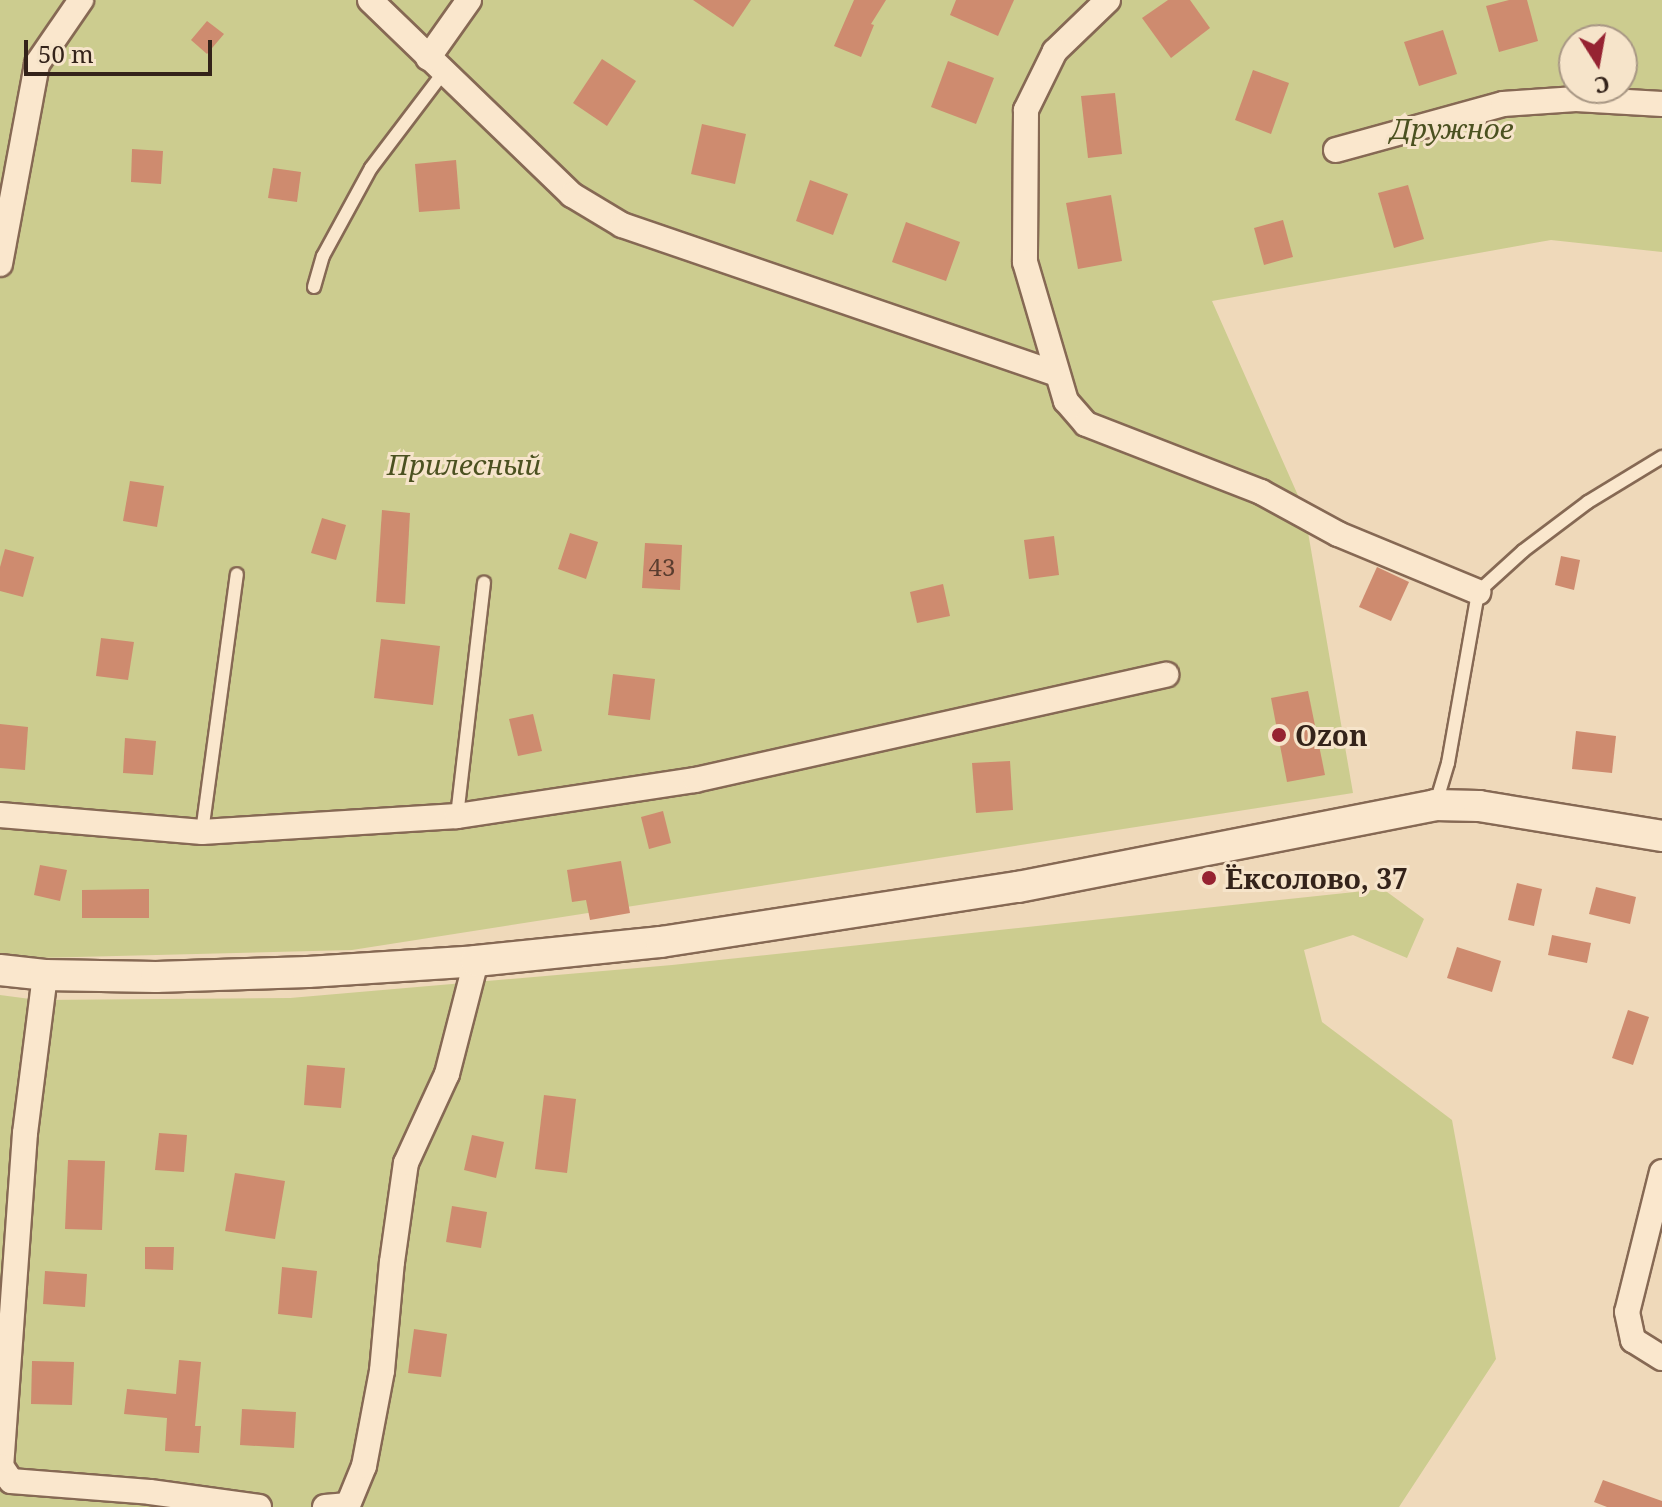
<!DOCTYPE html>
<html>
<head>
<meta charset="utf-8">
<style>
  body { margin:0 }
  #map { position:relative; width:1662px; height:1507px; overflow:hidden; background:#efd9ba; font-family:"Noto Serif",serif }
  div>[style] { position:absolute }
  .green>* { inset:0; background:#cccc8f }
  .building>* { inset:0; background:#ce8b6f }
  .roads { filter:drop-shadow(2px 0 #866954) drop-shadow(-2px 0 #866954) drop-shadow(0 2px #866954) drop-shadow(0 -2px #866954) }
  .service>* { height:12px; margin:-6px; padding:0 6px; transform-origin:6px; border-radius:6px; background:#fae7cd }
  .minor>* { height:24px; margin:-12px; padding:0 12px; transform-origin:12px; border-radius:12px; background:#fae7cd }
  .tertiary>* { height:30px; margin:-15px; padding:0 15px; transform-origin:15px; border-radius:15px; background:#fae7cd }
  .dots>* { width:22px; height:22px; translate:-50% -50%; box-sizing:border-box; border:4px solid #f6e4ca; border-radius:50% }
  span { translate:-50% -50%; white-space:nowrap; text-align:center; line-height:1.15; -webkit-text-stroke:6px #f6e4ca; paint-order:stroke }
  .number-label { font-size:24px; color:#5a3d2f }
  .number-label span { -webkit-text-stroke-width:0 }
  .park-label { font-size:28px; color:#4b5120; font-style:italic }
  .poi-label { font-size:28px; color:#34231a; font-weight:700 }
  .left { translate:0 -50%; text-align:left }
  .north { position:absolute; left:1558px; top:24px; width:80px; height:80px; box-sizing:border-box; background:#f6e4ca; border:2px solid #a89784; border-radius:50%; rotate:169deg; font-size:22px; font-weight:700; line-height:32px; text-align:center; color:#34231a }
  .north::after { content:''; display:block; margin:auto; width:28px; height:36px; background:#962332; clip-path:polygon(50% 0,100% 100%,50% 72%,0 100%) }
  .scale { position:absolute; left:24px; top:40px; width:188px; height:36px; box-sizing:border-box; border:4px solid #34231a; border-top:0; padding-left:10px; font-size:24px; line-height:28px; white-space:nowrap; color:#34231a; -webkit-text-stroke:6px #f6e4ca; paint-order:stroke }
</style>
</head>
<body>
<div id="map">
  <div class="green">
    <i style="clip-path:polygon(evenodd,0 0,1662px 0,1662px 252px,1551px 240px,1212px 301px,1304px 509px,1353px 793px,352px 950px,37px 958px,0 954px,0 0,1574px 40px,1622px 40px,1622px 88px,1574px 88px,1574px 40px)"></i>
    <i style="clip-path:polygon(1383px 889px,1424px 919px,1407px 958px,1353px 935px,1304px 950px,1322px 1022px,1452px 1120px,1496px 1359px,1399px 1507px,0 1507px,0 995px,38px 1000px,290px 998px,672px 965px)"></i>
  </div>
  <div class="building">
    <i style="clip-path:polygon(693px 0,751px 0,733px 27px)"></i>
    <i style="clip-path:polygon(854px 0,886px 0,871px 24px,874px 25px,861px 57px,834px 46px)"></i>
    <i style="clip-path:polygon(956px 0,1014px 0,998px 36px,950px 15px)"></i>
    <i style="clip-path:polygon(1168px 0,1190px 0,1210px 28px,1171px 58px,1142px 18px)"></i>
    <i style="clip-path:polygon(1509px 0,1527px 0,1538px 41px,1499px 52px,1486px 6px)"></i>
    <i style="clip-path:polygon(207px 21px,224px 34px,207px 54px,191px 40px)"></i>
    <i style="clip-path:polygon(1443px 30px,1457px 74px,1419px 86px,1404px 42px)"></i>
    <i style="clip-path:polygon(602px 59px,636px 81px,607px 126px,573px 103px)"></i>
    <i style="clip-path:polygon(948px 61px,994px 78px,976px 124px,931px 107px)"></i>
    <i style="clip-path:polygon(1253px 70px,1289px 83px,1271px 134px,1235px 120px)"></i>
    <i style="clip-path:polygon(1115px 93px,1122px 154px,1088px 158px,1081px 96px)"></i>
    <i style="clip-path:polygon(702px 124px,746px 134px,735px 184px,691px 174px)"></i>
    <i style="clip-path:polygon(132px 149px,163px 151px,161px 184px,131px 182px)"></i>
    <i style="clip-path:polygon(456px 160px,460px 209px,419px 212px,415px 164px)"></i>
    <i style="clip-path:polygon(273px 168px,301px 172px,297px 202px,268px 198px)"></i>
    <i style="clip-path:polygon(810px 180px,848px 194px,833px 235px,796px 221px)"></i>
    <i style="clip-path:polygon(1408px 185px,1424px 239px,1394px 248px,1378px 193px)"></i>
    <i style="clip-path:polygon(1111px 195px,1122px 261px,1078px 269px,1066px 203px)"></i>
    <i style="clip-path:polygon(1283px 220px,1293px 257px,1264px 265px,1254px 228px)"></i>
    <i style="clip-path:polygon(906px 222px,960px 242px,946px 281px,892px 262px)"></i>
    <i style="clip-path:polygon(130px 481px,164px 486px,157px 527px,123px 521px)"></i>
    <i style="clip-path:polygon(382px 510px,410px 513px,405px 604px,376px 602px)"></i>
    <i style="clip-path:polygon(322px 518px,346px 525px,336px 560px,311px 553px)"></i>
    <i style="clip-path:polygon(570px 533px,598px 542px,586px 579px,558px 569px)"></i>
    <i style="clip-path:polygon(1054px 536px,1059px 575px,1029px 579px,1024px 540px)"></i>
    <i style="clip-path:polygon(645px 543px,682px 545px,680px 590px,642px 588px)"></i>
    <i style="clip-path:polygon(5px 549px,34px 557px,23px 597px,0 591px,0 567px)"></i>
    <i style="clip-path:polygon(1561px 556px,1580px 560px,1574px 590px,1555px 585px)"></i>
    <i style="clip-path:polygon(1377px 567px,1409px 582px,1391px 621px,1359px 607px)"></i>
    <i style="clip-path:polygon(943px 584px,950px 616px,917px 623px,910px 592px)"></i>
    <i style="clip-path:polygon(101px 638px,134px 642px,128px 680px,96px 676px)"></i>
    <i style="clip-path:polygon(381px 639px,440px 646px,433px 705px,374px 698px)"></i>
    <i style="clip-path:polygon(613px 674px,655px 679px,650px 720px,608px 715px)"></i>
    <i style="clip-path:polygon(1308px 691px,1325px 775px,1287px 782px,1271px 698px)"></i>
    <i style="clip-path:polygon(533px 714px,542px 751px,518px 756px,509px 719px)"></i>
    <i style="clip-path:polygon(0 724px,28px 727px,25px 770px,0 768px)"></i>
    <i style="clip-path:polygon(1576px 731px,1616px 736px,1612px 773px,1572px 769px)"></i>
    <i style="clip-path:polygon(125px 738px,156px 741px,153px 775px,123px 773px)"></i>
    <i style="clip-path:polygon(1010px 761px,1013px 810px,976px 813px,972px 763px)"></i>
    <i style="clip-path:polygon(663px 811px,671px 843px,649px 849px,641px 817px)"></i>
    <i style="clip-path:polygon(621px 861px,630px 913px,590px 920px,586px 900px,572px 902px,567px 870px)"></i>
    <i style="clip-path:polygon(40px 865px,67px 870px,60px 901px,34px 895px)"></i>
    <i style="clip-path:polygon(1517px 883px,1542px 889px,1534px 926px,1508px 920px)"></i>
    <i style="clip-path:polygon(1596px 887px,1636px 897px,1630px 924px,1589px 914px)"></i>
    <i style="clip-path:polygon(149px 889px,149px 918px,82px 918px,82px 890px)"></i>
    <i style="clip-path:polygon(1552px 935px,1591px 943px,1587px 963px,1548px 955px)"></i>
    <i style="clip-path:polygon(1457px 947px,1501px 961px,1492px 992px,1447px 978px)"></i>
    <i style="clip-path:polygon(1628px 1010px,1649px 1017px,1633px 1065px,1612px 1058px)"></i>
    <i style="clip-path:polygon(307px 1065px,345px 1068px,341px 1108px,304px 1105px)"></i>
    <i style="clip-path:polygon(544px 1095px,576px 1099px,567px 1173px,535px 1169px)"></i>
    <i style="clip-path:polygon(159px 1133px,187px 1135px,184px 1172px,155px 1170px)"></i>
    <i style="clip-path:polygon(472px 1135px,504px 1142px,496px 1178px,464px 1170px)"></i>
    <i style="clip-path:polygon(68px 1160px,105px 1161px,102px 1230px,65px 1229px)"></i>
    <i style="clip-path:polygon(235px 1173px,285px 1181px,275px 1239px,225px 1231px)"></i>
    <i style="clip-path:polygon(452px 1206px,487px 1212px,481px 1248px,446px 1242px)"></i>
    <i style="clip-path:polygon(145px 1247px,174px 1247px,173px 1270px,145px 1269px)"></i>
    <i style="clip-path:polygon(282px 1267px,317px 1271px,312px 1318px,278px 1314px)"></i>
    <i style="clip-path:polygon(45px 1271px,87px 1274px,85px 1307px,43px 1304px)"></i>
    <i style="clip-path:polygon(414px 1329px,447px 1334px,441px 1377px,408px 1373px)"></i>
    <i style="clip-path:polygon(179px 1360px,201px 1362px,195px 1426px,201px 1426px,199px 1453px,165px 1451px,167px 1418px,124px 1414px,127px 1389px,176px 1394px)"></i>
    <i style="clip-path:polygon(32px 1361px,74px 1362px,72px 1405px,31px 1404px)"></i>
    <i style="clip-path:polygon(242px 1409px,296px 1412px,294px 1448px,240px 1445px)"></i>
    <i style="clip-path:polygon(1603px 1480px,1662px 1501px,1662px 1507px,1607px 1507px,1594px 1502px)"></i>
  </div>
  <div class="roads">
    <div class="service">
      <i style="left:314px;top:287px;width:32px;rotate:-74deg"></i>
      <i style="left:323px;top:256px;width:100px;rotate:-61.4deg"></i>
      <i style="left:371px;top:168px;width:119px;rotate:-52.8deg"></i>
      <i style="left:1436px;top:803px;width:42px;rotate:-73.3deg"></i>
      <i style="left:1448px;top:763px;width:174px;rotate:-80deg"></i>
      <i style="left:1478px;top:592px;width:61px;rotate:-42.3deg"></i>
      <i style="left:1523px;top:551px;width:81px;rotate:-37deg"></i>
      <i style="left:1588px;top:502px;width:87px;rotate:-31.3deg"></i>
      <i style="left:457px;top:816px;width:235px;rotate:-83.4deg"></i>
      <i style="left:202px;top:832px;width:260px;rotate:-82.3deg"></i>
    </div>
    <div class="minor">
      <i style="left:370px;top:0;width:281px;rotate:44deg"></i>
      <i style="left:572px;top:195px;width:58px;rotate:31deg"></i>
      <i style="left:622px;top:225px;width:459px;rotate:18.9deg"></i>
      <i style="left:1108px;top:0;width:74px;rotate:136.1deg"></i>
      <i style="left:1055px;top:51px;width:66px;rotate:116.2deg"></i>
      <i style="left:1026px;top:110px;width:152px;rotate:90.4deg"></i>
      <i style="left:1025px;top:262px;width:145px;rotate:73.6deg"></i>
      <i style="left:1066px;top:401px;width:30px;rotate:49deg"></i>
      <i style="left:1086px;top:424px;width:188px;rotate:21.2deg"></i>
      <i style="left:1261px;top:492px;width:88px;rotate:28.6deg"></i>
      <i style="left:1338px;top:534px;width:152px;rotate:22.5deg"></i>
      <i style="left:428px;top:58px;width:71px;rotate:-54.7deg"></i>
      <i style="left:1336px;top:150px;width:173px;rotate:-15.4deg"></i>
      <i style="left:1503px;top:104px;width:73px;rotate:-3.9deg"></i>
      <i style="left:1576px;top:99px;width:86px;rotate:3.3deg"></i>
      <i style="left:0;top:264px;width:203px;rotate:-79.5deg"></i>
      <i style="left:37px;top:64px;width:78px;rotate:-55.5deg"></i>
      <i style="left:0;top:815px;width:203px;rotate:4.8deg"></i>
      <i style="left:202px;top:832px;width:256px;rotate:-3.6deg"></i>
      <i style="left:457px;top:816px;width:241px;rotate:-8.6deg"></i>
      <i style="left:695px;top:780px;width:483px;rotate:-12.6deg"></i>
      <i style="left:45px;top:975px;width:159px;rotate:97.2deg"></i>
      <i style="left:25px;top:1133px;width:334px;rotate:94.1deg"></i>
      <i style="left:1px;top:1466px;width:18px;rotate:56deg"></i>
      <i style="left:11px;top:1481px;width:139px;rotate:4.5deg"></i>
      <i style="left:150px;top:1492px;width:110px;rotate:7.8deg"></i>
      <i style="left:1662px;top:1172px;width:144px;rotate:104deg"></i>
      <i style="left:1627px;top:1312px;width:29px;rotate:78deg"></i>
      <i style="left:1633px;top:1340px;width:34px;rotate:32deg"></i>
      <i style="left:325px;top:1507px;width:23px;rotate:-5deg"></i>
      <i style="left:348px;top:1505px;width:42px;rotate:-67.7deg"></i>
      <i style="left:364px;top:1466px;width:97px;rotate:-79.3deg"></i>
      <i style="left:382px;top:1371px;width:109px;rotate:-84.8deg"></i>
      <i style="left:392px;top:1262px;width:100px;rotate:-82deg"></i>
      <i style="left:406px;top:1163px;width:98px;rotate:-65.3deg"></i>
      <i style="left:447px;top:1074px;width:117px;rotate:-75.6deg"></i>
    </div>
    <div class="tertiary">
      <i style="left:0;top:970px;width:45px;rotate:6.3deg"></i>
      <i style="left:45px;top:975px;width:111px;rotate:1deg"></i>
      <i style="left:156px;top:977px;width:152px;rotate:-1.9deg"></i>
      <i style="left:308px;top:972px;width:168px;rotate:-3.7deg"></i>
      <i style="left:476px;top:961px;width:186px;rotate:-5.9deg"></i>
      <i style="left:661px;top:942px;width:361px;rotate:-8.8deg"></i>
      <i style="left:1018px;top:887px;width:425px;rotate:-11.1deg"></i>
      <i style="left:1435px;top:805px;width:44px;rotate:1.3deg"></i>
      <i style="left:1479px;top:806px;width:185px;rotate:9.3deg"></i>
    </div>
  </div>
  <div class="dots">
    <i style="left:1279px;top:735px;background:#962332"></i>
    <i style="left:1209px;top:878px;background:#962332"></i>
  </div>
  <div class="number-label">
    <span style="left:662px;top:567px">43</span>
  </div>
  <div class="park-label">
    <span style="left:1452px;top:128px">Дружное</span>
    <span style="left:464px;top:464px">Прилесный</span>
  </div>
  <div class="poi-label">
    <span class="left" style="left:1295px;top:735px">Ozon</span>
    <span class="left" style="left:1225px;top:878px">Ёксолово, 37</span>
  </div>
  <div class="north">С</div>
  <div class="scale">50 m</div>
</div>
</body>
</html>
